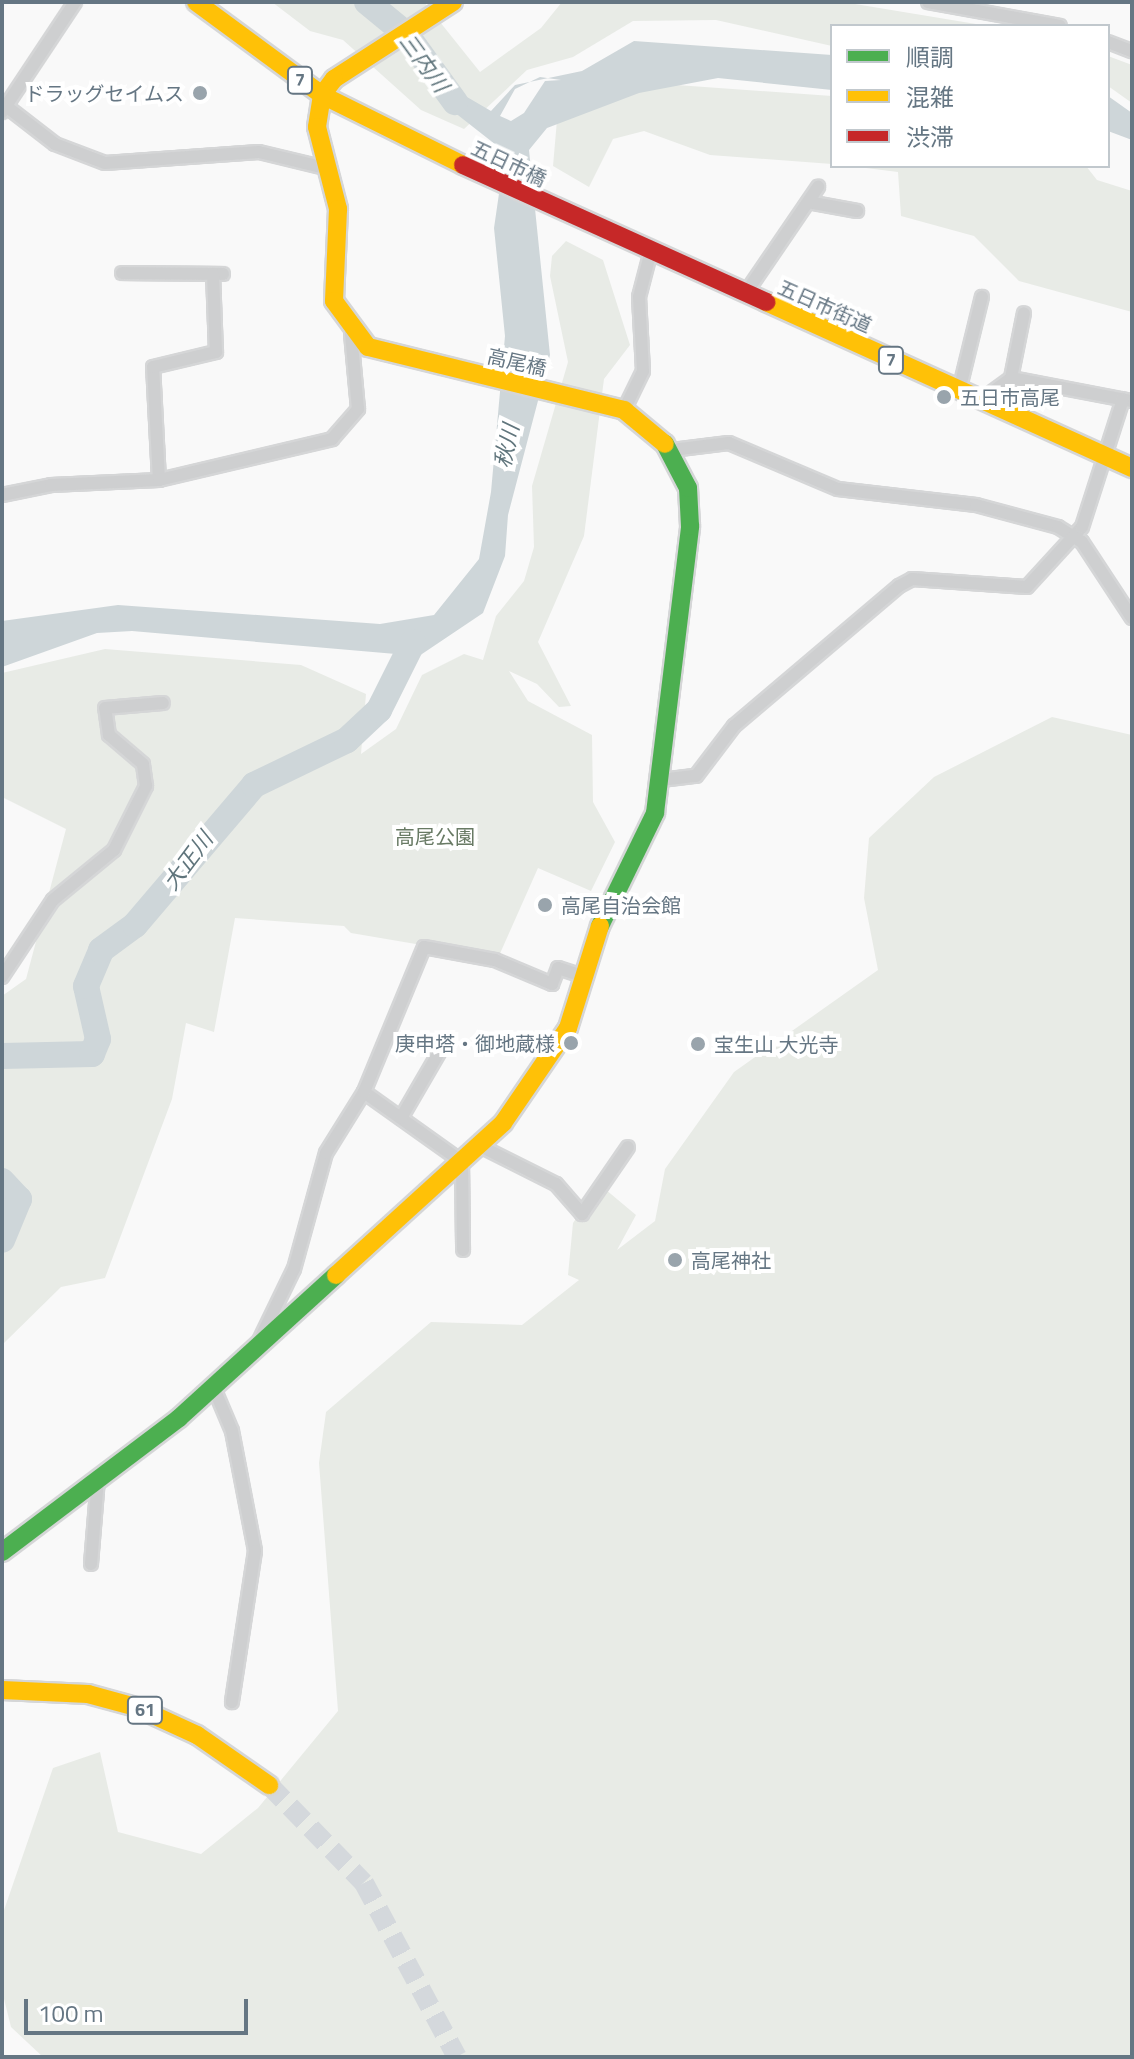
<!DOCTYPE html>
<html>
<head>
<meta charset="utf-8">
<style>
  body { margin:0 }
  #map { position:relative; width:1134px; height:2059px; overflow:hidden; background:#f9f9f9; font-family:"Titillium Web","Noto Sans JP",sans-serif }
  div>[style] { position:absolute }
  .green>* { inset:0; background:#e8ebe6 }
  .water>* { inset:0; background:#ced6d9 }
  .river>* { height:26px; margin:-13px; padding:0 13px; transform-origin:13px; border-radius:13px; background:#ced6d9 }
  .primary-tunnel>* { height:20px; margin-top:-10px; transform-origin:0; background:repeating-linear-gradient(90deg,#d4d8dc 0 20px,transparent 0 30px) }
  .roads { filter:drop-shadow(2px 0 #d5d6d7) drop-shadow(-2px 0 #d5d6d7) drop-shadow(0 2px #d5d6d7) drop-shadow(0 -2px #d5d6d7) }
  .street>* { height:12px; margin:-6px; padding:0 6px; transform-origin:6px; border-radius:6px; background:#cecfd0 }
  .fast>* { height:18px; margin:-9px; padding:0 9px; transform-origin:9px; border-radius:9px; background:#4caf50 }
  .slow>* { height:18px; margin:-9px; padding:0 9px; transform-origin:9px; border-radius:9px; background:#ffc107 }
  .jam>* { height:18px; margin:-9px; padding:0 9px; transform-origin:9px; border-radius:9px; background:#c62828 }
  .dots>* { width:22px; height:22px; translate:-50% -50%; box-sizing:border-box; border:4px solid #fff; border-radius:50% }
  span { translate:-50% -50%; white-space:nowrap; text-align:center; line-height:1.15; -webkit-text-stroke:8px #fff; paint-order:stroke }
  .shield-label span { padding:2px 6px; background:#fff; border:2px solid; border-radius:6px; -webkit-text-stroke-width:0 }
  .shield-label { font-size:18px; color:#657683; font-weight:700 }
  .poi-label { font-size:20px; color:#657683 }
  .right { translate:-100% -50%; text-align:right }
  .left { translate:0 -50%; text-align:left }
  .street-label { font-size:20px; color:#657683 }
  .park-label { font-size:20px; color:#687a64 }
  .water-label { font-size:22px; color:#60757c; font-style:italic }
  .frame { position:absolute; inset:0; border:4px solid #657683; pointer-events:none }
  .legend { position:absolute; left:830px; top:24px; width:280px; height:144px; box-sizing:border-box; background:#fff; border:2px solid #c1c8cd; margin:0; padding:10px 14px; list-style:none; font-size:24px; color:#657683 }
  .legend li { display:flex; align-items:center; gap:16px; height:40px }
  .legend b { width:40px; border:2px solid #c1c8cd }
  .scale { position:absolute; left:24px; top:1999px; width:224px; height:36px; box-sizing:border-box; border:4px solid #657683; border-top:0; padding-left:10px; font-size:24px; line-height:28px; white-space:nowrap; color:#657683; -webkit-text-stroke:6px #fff; paint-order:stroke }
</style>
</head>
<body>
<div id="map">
  <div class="green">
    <i style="clip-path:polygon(272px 2px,424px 2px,480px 72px,541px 28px,562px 2px,843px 2px,988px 26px,832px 26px,832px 46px,716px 20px,633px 21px,573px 57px,527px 70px,464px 129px,421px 110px,343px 40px,310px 31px)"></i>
    <i style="clip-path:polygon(1108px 56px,1132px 65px,1132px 103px,1108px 86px)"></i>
    <i style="clip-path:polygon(649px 83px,832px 96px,832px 164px,710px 155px,644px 131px,613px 139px,589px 187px,553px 166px,557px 120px)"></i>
    <i style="clip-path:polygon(850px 166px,1086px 166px,1097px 180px,1132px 191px,1132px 312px,1019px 281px,974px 236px,901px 216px,898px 172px)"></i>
    <i style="clip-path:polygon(566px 241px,603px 260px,630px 345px,604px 379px,584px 536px,538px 642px,571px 706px,559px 707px,537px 684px,509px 671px,528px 701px,592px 735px,593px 802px,615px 842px,591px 891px,538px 868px,498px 958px,351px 933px,344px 926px,235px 918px,214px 1032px,186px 1023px,172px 1099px,105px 1278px,61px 1287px,2px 1345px,2px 996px,26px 979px,66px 829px,2px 797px,2px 673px,105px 649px,301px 665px,366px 694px,361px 754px,396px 729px,422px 675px,464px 654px,483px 660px,496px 616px,524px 581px,534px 547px,532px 486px,568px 362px,550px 276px,552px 256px)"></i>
    <i style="clip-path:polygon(1052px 717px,1132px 735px,1132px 2057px,43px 2057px,11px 2027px,2px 1991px,2px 1916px,53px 1768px,100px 1752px,118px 1832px,201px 1854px,258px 1808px,338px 1711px,319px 1463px,326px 1412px,431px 1322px,522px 1325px,579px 1280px,568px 1275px,573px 1223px,599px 1184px,636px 1215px,617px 1250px,655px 1221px,665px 1169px,734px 1072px,878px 970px,864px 898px,869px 838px,934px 777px)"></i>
  </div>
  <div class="water">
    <i style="clip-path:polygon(evenodd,634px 41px,832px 55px,832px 90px,718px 78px,639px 93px,547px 128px,529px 150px,550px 355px,508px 515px,505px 556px,483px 613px,419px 656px,132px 631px,97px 633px,2px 667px,2px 621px,118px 605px,380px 624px,434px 615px,479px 559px,491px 492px,505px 336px,494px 228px,505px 152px,440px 101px,431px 76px,491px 111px,515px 85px,582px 71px,634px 41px,540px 77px,561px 80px,545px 81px,524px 113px,511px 121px,500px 116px,515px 89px,540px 77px)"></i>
    <i style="clip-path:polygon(1108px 96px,1132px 113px,1132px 140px,1108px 131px)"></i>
  </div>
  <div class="river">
    <i style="left:367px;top:2px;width:50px;rotate:39.4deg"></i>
    <i style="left:406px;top:34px;width:84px;rotate:54.2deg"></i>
    <i style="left:2px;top:1056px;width:90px;rotate:-1.3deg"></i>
    <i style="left:92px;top:1054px;width:16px;rotate:-68deg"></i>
    <i style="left:98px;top:1039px;width:54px;rotate:-102.8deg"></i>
    <i style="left:86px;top:986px;width:39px;rotate:-67deg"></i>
    <i style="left:101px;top:950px;width:42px;rotate:-36.3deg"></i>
    <i style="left:135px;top:925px;width:184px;rotate:-49.6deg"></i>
    <i style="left:254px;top:785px;width:103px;rotate:-25.8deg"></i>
    <i style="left:347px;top:740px;width:44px;rotate:-43.2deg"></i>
    <i style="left:379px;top:710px;width:76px;rotate:-63.4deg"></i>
    <i style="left:2px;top:1181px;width:25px;rotate:47deg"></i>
    <i style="left:19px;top:1199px;width:44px;rotate:112.5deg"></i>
  </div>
  <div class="primary-tunnel">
    <i style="left:269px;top:1785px;width:136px;rotate:45.9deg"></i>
    <i style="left:364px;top:1883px;width:197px;rotate:61.9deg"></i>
  </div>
  <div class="roads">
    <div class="street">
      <i style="left:928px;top:2px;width:134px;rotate:10.3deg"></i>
      <i style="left:1108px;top:42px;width:26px;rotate:21deg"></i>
      <i style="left:2px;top:103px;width:67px;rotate:37.7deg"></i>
      <i style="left:55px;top:144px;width:53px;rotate:20.8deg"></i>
      <i style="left:105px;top:163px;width:154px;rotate:-4.1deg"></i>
      <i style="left:259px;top:152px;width:73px;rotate:13.5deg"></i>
      <i style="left:2px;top:112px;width:132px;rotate:-56.4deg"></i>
      <i style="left:808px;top:202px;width:50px;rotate:10.4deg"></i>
      <i style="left:122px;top:273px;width:101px;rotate:0.6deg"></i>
      <i style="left:745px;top:294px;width:130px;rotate:-55.7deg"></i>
      <i style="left:1011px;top:378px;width:66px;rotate:-78.7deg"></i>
      <i style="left:959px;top:391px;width:97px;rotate:-76.3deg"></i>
      <i style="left:981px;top:400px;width:37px;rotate:-36deg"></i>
      <i style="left:1011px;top:378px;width:123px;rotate:10.8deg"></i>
      <i style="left:624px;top:410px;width:43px;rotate:-64deg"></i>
      <i style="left:643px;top:371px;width:74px;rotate:-93.1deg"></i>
      <i style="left:639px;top:297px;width:48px;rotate:-75.4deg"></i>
      <i style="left:672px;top:450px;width:57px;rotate:-7deg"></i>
      <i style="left:729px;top:443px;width:118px;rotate:22.9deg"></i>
      <i style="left:838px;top:489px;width:139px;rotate:6.6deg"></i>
      <i style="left:976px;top:505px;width:85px;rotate:15deg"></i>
      <i style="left:1058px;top:527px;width:28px;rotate:32deg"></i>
      <i style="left:1082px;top:542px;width:91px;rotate:56.7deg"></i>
      <i style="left:159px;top:480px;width:113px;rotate:-93deg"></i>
      <i style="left:153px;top:367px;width:65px;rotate:-13.4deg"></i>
      <i style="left:216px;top:352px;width:78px;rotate:-92.2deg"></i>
      <i style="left:2px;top:495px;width:50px;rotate:-11.5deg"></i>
      <i style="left:51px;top:485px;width:108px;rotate:-2.7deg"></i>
      <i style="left:159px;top:480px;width:178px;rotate:-13.3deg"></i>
      <i style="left:332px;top:439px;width:40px;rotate:-49deg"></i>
      <i style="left:358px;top:409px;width:76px;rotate:-95.3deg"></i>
      <i style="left:661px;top:780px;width:35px;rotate:-7deg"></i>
      <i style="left:696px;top:776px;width:63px;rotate:-52.8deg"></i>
      <i style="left:734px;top:726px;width:216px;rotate:-40.3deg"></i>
      <i style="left:899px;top:586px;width:15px;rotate:-28deg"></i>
      <i style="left:912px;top:579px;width:115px;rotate:4deg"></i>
      <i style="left:1027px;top:587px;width:81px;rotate:-47.5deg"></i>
      <i style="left:1082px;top:527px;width:134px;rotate:-72.2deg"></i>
      <i style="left:2px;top:977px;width:92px;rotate:-56.5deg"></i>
      <i style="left:53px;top:900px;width:79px;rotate:-39.3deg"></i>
      <i style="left:114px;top:850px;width:72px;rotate:-63.4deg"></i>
      <i style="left:146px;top:786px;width:22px;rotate:-98deg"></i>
      <i style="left:143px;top:764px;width:45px;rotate:-139.5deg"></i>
      <i style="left:109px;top:735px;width:27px;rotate:-98deg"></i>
      <i style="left:105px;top:708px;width:58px;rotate:-4.9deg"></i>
      <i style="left:364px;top:1092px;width:120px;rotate:35.5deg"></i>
      <i style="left:462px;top:1162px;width:88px;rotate:89.3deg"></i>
      <i style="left:401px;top:1118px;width:78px;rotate:-59.8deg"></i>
      <i style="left:480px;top:1146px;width:85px;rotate:26.6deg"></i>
      <i style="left:556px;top:1184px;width:40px;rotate:49deg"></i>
      <i style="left:582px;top:1214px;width:81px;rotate:-55.5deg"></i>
      <i style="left:258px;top:1343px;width:82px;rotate:-64.1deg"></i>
      <i style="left:294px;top:1269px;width:120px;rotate:-74.6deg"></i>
      <i style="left:326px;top:1153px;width:72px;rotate:-58.1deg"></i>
      <i style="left:364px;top:1092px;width:157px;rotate:-67.5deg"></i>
      <i style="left:424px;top:947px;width:72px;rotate:10.4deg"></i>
      <i style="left:495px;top:960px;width:62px;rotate:22.8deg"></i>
      <i style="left:552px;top:984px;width:17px;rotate:-69deg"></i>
      <i style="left:558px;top:968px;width:29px;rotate:18deg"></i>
      <i style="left:213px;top:1386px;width:49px;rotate:67.1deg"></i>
      <i style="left:232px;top:1431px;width:122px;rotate:79.1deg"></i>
      <i style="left:255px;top:1551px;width:153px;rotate:98.7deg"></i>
      <i style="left:91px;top:1564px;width:85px;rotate:-85.3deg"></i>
    </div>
    <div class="fast">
      <i style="left:600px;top:926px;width:126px;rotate:-64deg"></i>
      <i style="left:655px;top:813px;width:289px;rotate:-83deg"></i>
      <i style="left:690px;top:526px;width:38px;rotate:-93deg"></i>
      <i style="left:688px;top:488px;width:50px;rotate:-117.6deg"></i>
      <i style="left:2px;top:1552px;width:222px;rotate:-37.1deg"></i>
      <i style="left:179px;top:1418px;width:212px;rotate:-42.3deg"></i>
    </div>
    <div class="slow">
      <i style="left:196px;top:2px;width:157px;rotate:36.4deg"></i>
      <i style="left:322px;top:95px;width:157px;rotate:26.4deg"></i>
      <i style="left:453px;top:2px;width:142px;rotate:147.1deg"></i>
      <i style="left:334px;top:79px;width:20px;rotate:127deg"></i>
      <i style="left:322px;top:95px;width:32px;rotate:99deg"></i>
      <i style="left:317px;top:127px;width:85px;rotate:75.6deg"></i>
      <i style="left:338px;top:209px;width:92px;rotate:92.5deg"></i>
      <i style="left:334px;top:301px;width:57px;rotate:53.5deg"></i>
      <i style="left:368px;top:347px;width:264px;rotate:13.8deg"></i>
      <i style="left:624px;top:410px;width:53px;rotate:39.7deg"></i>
      <i style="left:766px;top:302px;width:402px;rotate:24.4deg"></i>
      <i style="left:336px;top:1275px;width:226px;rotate:-42.3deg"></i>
      <i style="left:503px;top:1123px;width:115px;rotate:-55.6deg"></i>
      <i style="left:568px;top:1028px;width:107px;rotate:-72.6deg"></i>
      <i style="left:2px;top:1690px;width:86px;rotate:2.7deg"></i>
      <i style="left:88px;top:1694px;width:50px;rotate:15.2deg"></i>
      <i style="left:136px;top:1707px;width:67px;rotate:24.7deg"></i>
      <i style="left:197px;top:1735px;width:88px;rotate:34.8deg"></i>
    </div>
    <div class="jam">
      <i style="left:463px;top:165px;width:333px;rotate:24.3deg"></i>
    </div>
  </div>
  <div class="dots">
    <i style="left:200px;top:93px;background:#99a4ac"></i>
    <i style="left:944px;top:397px;background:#99a4ac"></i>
    <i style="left:545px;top:905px;background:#99a4ac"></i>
    <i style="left:571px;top:1043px;background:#99a4ac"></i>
    <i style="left:698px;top:1044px;background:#99a4ac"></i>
    <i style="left:675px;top:1260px;background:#99a4ac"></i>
  </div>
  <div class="shield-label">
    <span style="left:300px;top:80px">7</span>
    <span style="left:891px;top:360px">7</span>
    <span style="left:145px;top:1710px">61</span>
  </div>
  <div class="poi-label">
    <span class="right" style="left:184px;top:93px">ドラッグセイムス</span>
    <span class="left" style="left:960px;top:397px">五日市高尾</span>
    <span class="left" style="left:561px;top:905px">高尾自治会館</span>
    <span class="right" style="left:555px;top:1043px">庚申塔・御地蔵様</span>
    <span class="left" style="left:714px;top:1044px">宝生山 大光寺</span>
    <span class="left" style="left:691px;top:1260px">高尾神社</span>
  </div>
  <div class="street-label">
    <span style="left:509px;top:163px;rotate:25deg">五日市橋</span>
    <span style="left:825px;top:306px;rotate:24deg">五日市街道</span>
    <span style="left:517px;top:362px;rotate:13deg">高尾橋</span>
  </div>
  <div class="park-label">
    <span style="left:435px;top:836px">高尾公園</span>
  </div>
  <div class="water-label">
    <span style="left:424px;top:63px;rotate:54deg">三内川</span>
    <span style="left:507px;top:446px;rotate:-78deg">秋川</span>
    <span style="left:188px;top:861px;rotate:-53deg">大正川</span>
  </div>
  <div class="frame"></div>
  <ul class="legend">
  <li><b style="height:10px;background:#4caf50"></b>順調</li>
  <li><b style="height:10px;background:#ffc107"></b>混雑</li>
  <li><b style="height:10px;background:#c62828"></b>渋滞</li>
  </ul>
  <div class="scale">100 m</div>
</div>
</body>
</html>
